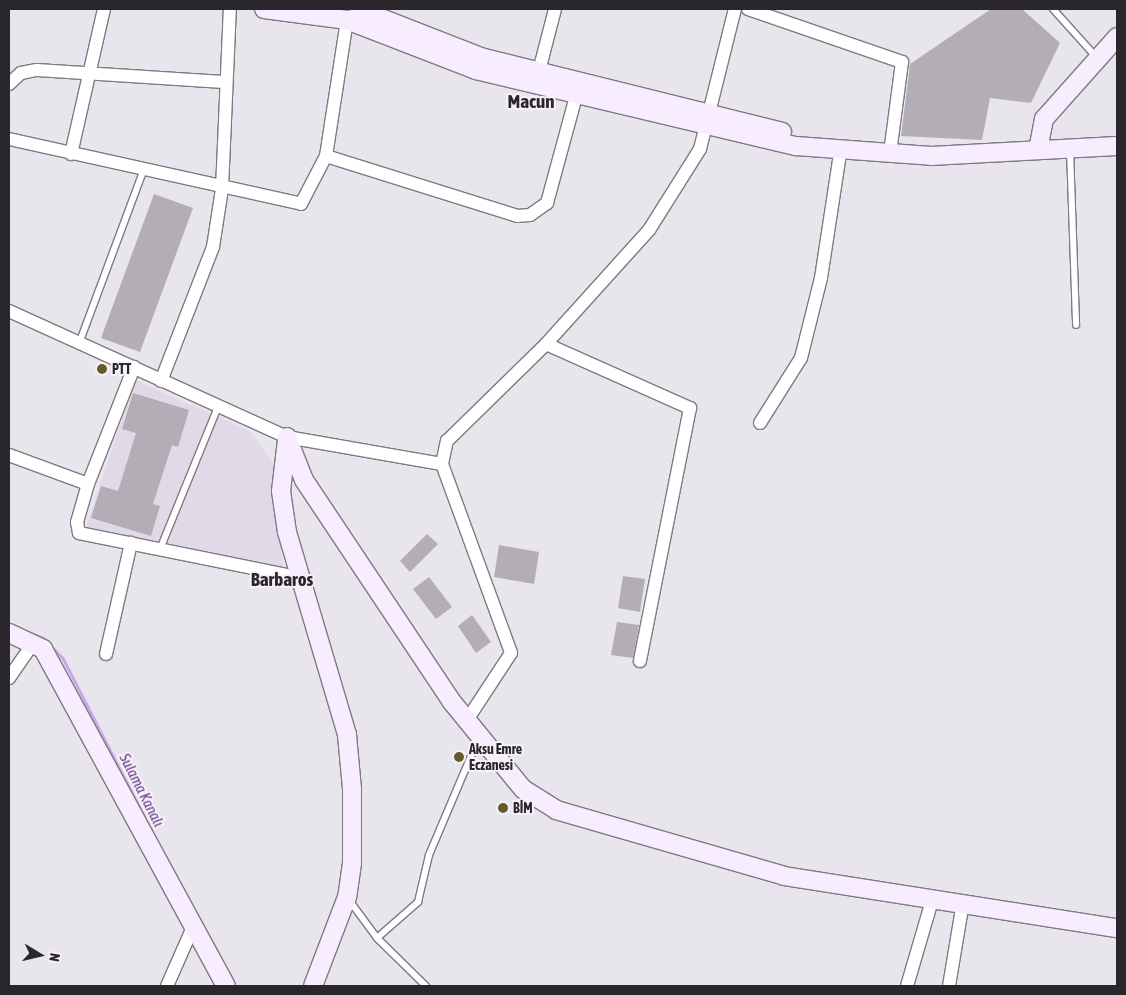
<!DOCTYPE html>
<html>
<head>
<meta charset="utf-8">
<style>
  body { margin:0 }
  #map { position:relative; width:1126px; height:995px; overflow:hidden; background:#e9e5ed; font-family:"Asap Condensed",sans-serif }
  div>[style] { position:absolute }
  .built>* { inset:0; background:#e1d9e8 }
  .stream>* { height:3px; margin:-1.5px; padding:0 1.5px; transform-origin:1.5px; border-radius:1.5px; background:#cca6e7 }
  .building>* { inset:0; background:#b3aeb6 }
  .roads { filter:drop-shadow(1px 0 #7e7a81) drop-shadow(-1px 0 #7e7a81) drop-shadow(0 1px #7e7a81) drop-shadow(0 -1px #7e7a81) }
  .lane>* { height:6px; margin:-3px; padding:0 3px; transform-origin:3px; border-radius:3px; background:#fff }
  .street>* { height:12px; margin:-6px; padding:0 6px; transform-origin:6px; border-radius:6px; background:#fff }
  .secondary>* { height:18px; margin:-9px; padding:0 9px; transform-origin:9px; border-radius:9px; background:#f7edff }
  .dots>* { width:14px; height:14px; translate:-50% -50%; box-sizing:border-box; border:2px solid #f7f2fa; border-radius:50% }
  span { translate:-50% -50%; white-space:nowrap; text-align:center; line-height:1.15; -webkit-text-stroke:4px #f7f2fa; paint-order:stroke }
  .poi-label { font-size:14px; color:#29272b; font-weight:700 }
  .left { translate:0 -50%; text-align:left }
  .water-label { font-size:15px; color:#633480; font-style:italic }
  .district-label { font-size:19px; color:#29272b; font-weight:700 }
  .frame { position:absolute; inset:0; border:10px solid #29272b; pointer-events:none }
  .north { position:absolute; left:15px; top:930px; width:50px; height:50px; -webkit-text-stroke:4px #f7f2fa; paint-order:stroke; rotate:99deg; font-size:14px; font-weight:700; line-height:20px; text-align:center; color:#29272b }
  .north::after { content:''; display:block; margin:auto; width:18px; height:22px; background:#29272b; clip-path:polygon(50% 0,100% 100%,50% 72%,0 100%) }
</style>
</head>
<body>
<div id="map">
  <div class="built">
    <i style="clip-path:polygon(135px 380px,250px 431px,274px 464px,283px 567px,86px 527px)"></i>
  </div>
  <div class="stream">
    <i style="left:13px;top:626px;width:32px;rotate:22deg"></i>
    <i style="left:43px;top:638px;width:29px;rotate:46deg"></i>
    <i style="left:63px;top:659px;width:197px;rotate:62.8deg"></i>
  </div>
  <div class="building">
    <i style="clip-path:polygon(991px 9px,1022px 9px,1060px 43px,1031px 103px,990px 98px,982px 140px,901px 136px,910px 64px)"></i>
    <i style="clip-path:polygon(154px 194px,193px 208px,140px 352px,101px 338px)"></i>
    <i style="clip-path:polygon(133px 393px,189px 410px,178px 447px,172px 445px,153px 504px,160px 506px,151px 536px,91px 518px,101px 486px,118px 491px,136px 433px,122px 429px)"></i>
    <i style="clip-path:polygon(427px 534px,438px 544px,410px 572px,400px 561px)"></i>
    <i style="clip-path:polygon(499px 545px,539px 552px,534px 584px,494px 577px)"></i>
    <i style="clip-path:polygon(623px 576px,645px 579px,640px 612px,618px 608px)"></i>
    <i style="clip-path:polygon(429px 577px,452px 607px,436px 619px,413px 589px)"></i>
    <i style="clip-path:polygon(472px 615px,491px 642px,476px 653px,458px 626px)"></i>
    <i style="clip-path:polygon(617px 622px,639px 625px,633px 658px,611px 655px)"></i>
  </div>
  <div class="roads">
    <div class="lane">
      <i style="left:1053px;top:9px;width:64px;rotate:48.1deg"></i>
      <i style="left:1070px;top:150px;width:175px;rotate:88deg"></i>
      <i style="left:80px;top:341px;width:184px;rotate:-69.6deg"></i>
      <i style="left:160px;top:549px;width:153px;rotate:-67.8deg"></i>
      <i style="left:349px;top:900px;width:47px;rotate:53.6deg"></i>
      <i style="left:377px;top:938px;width:69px;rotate:44.4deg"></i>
      <i style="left:377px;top:938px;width:55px;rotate:-41.3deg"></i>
      <i style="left:418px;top:902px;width:48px;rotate:-76.8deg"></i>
      <i style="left:429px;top:855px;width:128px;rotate:-67deg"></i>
    </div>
    <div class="street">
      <i style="left:748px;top:9px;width:163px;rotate:19deg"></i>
      <i style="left:902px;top:62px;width:92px;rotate:97.5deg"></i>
      <i style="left:539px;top:71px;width:64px;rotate:-75.5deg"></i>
      <i style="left:9px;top:84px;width:16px;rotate:-43deg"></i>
      <i style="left:21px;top:73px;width:16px;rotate:-11deg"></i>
      <i style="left:37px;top:70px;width:187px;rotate:3.7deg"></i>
      <i style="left:9px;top:139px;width:299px;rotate:12.5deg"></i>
      <i style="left:301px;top:204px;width:54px;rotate:-62.5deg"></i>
      <i style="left:326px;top:156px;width:138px;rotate:-81.2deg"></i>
      <i style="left:71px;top:154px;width:149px;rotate:-77.2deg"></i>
      <i style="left:326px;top:156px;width:200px;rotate:17.4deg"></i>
      <i style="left:517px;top:216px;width:13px;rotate:-4deg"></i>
      <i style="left:530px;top:215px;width:21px;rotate:-35deg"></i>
      <i style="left:547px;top:203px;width:111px;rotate:-74.8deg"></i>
      <i style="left:9px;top:311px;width:305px;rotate:24.4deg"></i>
      <i style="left:287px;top:437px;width:157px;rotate:9.9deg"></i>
      <i style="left:442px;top:464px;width:201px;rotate:69.9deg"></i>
      <i style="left:511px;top:653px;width:80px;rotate:123.3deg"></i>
      <i style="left:546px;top:344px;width:158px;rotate:24deg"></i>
      <i style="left:690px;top:408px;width:258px;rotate:101.2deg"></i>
      <i style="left:161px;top:381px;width:144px;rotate:-68.8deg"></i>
      <i style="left:213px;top:247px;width:59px;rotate:-81.2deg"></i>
      <i style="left:222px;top:189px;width:180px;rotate:-87.5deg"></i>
      <i style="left:760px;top:423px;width:77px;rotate:-57.8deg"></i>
      <i style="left:801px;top:358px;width:82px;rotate:-76deg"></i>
      <i style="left:821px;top:278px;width:132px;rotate:-81.3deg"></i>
      <i style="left:9px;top:455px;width:84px;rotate:20.2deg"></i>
      <i style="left:88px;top:484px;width:126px;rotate:-68.5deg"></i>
      <i style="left:442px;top:464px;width:24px;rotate:-78deg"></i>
      <i style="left:447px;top:441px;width:139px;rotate:-44.4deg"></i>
      <i style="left:546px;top:344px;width:154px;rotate:-47.9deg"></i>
      <i style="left:649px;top:230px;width:96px;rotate:-57.8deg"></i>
      <i style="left:700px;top:149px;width:144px;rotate:-76deg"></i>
      <i style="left:88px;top:484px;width:40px;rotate:106deg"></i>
      <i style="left:77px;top:522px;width:11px;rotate:80deg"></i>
      <i style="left:79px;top:533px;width:223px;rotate:11.4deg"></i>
      <i style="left:106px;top:654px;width:114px;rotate:-77.3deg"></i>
      <i style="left:9px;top:678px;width:44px;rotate:-55.2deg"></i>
      <i style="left:167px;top:986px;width:64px;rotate:-66.2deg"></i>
      <i style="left:907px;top:986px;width:93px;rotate:-73.7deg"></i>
      <i style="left:949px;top:986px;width:85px;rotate:-80.5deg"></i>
    </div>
    <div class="secondary">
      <i style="left:264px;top:9px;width:84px;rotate:7.5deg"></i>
      <i style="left:347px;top:20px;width:138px;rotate:21.2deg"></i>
      <i style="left:476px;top:70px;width:329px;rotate:13.4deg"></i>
      <i style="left:796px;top:146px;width:135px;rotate:4.2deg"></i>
      <i style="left:931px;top:156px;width:186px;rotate:-3.1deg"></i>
      <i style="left:358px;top:9px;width:135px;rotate:21.3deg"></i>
      <i style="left:484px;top:58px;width:307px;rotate:13.9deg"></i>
      <i style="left:1038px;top:150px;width:32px;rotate:-79deg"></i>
      <i style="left:1044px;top:119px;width:110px;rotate:-48.3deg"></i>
      <i style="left:287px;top:437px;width:46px;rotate:68.4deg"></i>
      <i style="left:304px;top:480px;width:267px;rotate:56.3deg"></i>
      <i style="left:452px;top:702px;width:112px;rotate:50.8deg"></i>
      <i style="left:523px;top:789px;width:39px;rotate:32deg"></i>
      <i style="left:556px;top:810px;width:237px;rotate:16.1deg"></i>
      <i style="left:784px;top:876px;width:337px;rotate:8.9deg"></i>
      <i style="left:287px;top:440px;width:51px;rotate:96.7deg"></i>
      <i style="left:281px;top:491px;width:41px;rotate:81.7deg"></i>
      <i style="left:287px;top:532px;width:212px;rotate:73.5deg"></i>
      <i style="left:347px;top:735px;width:54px;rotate:84.7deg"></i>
      <i style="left:352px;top:789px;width:74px;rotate:90deg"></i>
      <i style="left:352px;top:863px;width:34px;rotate:98deg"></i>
      <i style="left:347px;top:897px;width:95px;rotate:110.9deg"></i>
      <i style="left:9px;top:633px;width:38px;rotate:25deg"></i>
      <i style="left:43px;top:649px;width:383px;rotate:61.5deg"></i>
    </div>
  </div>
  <div class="dots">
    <i style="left:102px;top:369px;background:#645b28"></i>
    <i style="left:459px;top:757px;background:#645b28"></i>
    <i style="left:503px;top:808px;background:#645b28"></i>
  </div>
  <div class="poi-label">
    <span class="left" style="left:112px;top:369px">PTT</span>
    <span class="left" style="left:469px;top:757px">Aksu Emre<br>Eczanesi</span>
    <span class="left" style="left:513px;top:808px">BİM</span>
  </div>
  <div class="water-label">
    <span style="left:142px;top:790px;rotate:63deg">Sulama Kanalı</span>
  </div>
  <div class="district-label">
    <span style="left:531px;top:102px">Macun</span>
    <span style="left:282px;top:580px">Barbaros</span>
  </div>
  <div class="frame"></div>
  <div class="north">N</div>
</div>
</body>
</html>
